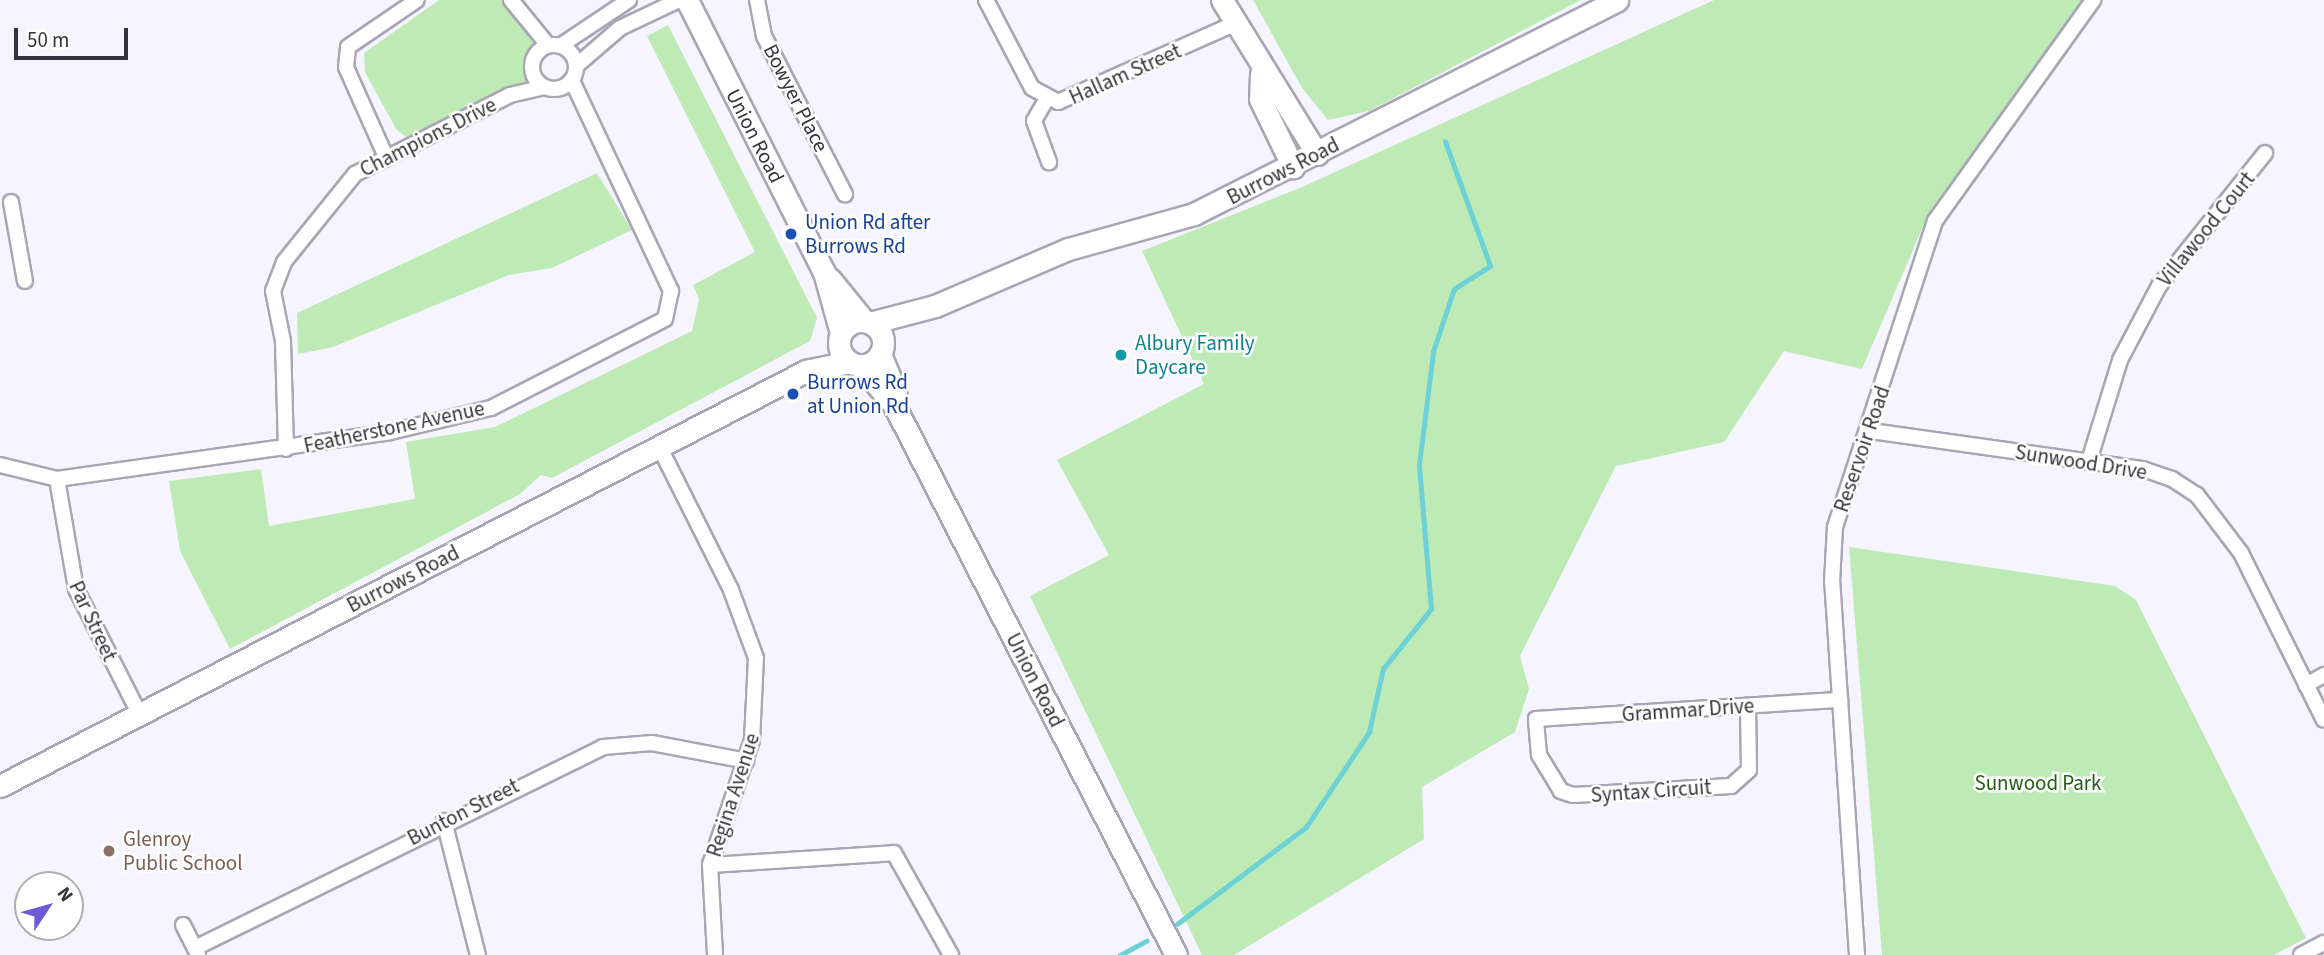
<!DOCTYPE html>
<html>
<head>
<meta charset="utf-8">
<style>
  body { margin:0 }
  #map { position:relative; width:2324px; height:955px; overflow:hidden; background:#f6f5ff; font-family:"Source Sans 3",sans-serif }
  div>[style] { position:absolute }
  .green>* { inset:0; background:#beebb5 }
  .stream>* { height:4.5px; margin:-2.25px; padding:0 2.25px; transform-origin:2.25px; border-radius:2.25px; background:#6dd1d6 }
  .roads { filter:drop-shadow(2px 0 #a8a6b5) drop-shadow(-2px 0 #a8a6b5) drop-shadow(0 2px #a8a6b5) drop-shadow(0 -2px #a8a6b5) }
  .street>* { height:14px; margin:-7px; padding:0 7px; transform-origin:7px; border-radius:7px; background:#fff }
  .street>.ring { margin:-7px; padding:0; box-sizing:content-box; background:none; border:14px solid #fff; border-radius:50% }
  .secondary>* { height:21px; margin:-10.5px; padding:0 10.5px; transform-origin:10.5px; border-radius:10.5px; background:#fff }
  .secondary>.ring { margin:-10.5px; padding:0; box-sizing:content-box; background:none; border:21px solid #fff; border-radius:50% }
  .dots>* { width:19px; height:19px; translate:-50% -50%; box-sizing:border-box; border:4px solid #fff; border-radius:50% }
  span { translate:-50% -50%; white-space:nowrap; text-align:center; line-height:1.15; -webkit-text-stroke:5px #fff; paint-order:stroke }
  .street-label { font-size:21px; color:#343339 }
  .transit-label { font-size:21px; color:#164399 }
  .left { translate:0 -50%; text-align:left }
  .culture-label { font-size:21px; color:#0d838f }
  .park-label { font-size:21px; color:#225f12 }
  .education-label { font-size:21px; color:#785e54 }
  .north { position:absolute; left:14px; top:871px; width:70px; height:70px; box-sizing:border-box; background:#fff; border:2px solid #aeadb0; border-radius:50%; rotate:54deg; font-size:19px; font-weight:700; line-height:28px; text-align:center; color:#343339 }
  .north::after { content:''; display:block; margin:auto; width:24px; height:32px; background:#6d5ad4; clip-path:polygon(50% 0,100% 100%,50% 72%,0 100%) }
  .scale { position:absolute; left:14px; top:28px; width:114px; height:32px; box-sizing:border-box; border:4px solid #343339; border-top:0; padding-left:9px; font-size:21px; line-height:24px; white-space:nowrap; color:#343339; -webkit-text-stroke:5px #fff; paint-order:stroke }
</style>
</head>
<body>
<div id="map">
  <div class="green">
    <i style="clip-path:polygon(439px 0,515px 0,538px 43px,535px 67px,523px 87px,410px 140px,396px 129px,365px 72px,364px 53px)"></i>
    <i style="clip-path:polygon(1253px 0,1581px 0,1369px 111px,1328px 120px,1302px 88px)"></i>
    <i style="clip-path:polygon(1714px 0,2084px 0,1928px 215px,1862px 369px,1784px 351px,1724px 442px,1616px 466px,1520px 656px,1529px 689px,1515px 732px,1422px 787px,1424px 839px,1234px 955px,1202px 955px,1030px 596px,1109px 555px,1057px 460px,1204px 384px,1142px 251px,1302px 187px)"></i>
    <i style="clip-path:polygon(668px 25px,817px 318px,810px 341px,552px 478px,541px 475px,520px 494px,230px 649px,180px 551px,169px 481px,261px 469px,269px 526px,415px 499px,406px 442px,495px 427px,692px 331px,699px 299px,693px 285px,755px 252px,647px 36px)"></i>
    <i style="clip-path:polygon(597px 173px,632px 230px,552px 268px,509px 275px,333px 347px,298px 354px,297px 313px)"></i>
    <i style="clip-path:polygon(1849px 547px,2115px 586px,2136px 600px,2306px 938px,2274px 955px,1882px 955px)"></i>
  </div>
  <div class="stream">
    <i style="left:1177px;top:924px;width:161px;rotate:-36.9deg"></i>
    <i style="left:1306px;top:827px;width:114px;rotate:-56.4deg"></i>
    <i style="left:1369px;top:732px;width:65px;rotate:-77.5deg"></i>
    <i style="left:1383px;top:669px;width:77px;rotate:-51.3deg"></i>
    <i style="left:1431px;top:609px;width:144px;rotate:-94.8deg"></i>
    <i style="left:1419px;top:465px;width:114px;rotate:-82.9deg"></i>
    <i style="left:1433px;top:352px;width:66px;rotate:-71.6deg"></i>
    <i style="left:1454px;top:289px;width:43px;rotate:-32.6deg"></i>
    <i style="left:1490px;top:266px;width:132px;rotate:-109.9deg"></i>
    <i style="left:1120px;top:955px;width:30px;rotate:-28deg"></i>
  </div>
  <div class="roads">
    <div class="street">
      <i style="left:511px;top:0;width:58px;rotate:50.6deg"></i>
      <i style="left:757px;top:0;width:37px;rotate:79deg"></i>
      <i style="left:764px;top:36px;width:178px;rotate:62.9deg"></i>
      <i style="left:986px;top:0;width:99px;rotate:62.4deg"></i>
      <i style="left:1032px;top:88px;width:30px;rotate:28deg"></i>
      <i style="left:1058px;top:102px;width:190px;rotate:-23.9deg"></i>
      <i class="ring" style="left:532px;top:45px;width:30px;height:30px"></i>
      <i style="left:560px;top:46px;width:83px;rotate:-33.7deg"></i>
      <i style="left:576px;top:66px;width:58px;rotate:-40.8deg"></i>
      <i style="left:620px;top:28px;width:65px;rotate:-25.4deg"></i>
      <i style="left:1046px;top:100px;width:24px;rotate:120deg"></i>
      <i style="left:1034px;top:121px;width:44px;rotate:69.9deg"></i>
      <i style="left:386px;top:157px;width:98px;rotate:-114deg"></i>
      <i style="left:346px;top:67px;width:20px;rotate:-84deg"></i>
      <i style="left:348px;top:47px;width:83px;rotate:-34.3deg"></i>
      <i style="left:11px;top:202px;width:80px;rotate:80deg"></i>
      <i style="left:1871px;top:431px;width:275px;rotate:8deg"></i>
      <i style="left:2143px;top:469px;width:31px;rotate:19deg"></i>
      <i style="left:2172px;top:479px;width:30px;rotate:33deg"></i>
      <i style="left:2197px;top:495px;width:73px;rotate:52.8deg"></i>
      <i style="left:2241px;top:553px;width:186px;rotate:63.6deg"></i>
      <i style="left:659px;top:446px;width:161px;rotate:63.4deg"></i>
      <i style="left:731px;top:590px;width:72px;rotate:69.8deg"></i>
      <i style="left:756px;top:658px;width:82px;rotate:92.8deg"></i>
      <i style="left:752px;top:740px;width:132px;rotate:108.6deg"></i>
      <i style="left:710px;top:865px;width:90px;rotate:86.8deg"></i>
      <i style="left:286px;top:449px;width:108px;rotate:-91.6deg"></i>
      <i style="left:283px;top:341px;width:51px;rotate:-101.3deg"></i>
      <i style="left:273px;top:291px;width:31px;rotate:-69deg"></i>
      <i style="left:284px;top:262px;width:113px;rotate:-51.1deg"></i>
      <i style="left:355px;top:174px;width:174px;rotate:-27deg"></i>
      <i style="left:510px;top:95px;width:35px;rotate:-13deg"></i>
      <i style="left:2089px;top:461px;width:106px;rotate:-72.9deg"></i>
      <i style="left:2120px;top:360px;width:84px;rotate:-62.2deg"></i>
      <i style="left:2159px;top:286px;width:170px;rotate:-51.4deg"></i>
      <i style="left:0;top:465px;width:59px;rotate:13.8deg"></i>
      <i style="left:57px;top:479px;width:336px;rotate:-8deg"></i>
      <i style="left:390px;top:432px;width:104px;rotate:-13.4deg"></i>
      <i style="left:491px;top:408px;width:195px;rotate:-27.1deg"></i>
      <i style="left:665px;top:319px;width:29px;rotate:-78deg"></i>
      <i style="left:671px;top:291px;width:232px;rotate:-115.2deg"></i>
      <i style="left:57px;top:479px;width:112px;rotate:80.2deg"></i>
      <i style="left:76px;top:589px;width:141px;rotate:63.1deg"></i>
      <i style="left:2306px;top:685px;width:21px;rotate:-29deg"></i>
      <i style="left:1748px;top:706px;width:64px;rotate:89.1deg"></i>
      <i style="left:1749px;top:770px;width:24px;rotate:138deg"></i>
      <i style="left:1731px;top:786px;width:158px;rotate:176.7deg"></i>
      <i style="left:1573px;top:795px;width:13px;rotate:-162deg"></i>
      <i style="left:1561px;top:791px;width:42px;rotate:-121.4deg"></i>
      <i style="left:1539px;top:755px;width:36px;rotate:-95deg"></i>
      <i style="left:1536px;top:719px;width:305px;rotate:-3.6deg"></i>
      <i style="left:444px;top:821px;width:138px;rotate:75.8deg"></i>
      <i style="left:710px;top:865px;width:184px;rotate:-3.7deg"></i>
      <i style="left:894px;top:853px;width:117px;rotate:60.8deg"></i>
      <i style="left:183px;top:925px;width:33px;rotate:63deg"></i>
      <i style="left:195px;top:948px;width:455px;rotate:-26.2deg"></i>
      <i style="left:603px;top:747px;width:49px;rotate:-4.7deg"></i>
      <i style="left:652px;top:743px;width:96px;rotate:10.8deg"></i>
      <i style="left:1857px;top:955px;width:374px;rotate:-93.8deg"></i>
      <i style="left:1832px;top:582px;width:55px;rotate:-86.9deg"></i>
      <i style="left:1835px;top:527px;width:322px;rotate:-71.9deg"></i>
      <i style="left:1935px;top:221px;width:272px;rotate:-54.4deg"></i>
      <i style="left:2301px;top:955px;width:26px;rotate:-28deg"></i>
    </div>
    <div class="secondary">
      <i style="left:687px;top:0;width:305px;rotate:63.3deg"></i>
      <i style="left:824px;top:272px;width:63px;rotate:74.4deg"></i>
      <i style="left:1222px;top:0;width:181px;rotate:58.3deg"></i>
      <i style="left:1261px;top:74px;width:25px;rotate:92deg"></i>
      <i style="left:1260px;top:99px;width:76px;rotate:64.1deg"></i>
      <i style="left:830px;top:279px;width:54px;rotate:51deg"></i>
      <i class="ring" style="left:839px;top:321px;width:23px;height:23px"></i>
      <i style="left:870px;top:323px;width:67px;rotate:-14.7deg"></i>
      <i style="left:935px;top:306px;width:145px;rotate:-23.2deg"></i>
      <i style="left:1068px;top:249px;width:131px;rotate:-15.5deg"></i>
      <i style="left:1194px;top:214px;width:474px;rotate:-26.8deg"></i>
      <i style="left:880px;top:354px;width:42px;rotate:67.7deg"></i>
      <i style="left:896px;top:393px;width:12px;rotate:99deg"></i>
      <i style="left:860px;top:365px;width:52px;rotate:49.6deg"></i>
      <i style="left:894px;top:405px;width:618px;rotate:62.85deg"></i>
      <i style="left:0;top:786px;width:907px;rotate:-27.24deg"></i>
      <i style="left:806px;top:371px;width:44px;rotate:-11.8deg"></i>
    </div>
  </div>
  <div class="dots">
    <i style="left:791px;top:234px;background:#1a4fb4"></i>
    <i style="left:1121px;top:355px;background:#0f9aa8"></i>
    <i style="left:793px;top:394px;background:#1a4fb4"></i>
    <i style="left:109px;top:851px;background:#8d6e63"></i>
  </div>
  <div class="street-label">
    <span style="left:1125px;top:74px;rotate:-24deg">Hallam Street</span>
    <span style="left:796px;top:98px;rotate:63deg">Bowyer Place</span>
    <span style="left:755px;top:136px;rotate:63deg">Union Road</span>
    <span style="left:428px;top:137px;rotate:-27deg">Champions Drive</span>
    <span style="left:1283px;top:171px;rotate:-27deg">Burrows Road</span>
    <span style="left:2206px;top:229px;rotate:-51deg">Villawood Court</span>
    <span style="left:394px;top:427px;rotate:-12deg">Featherstone Avenue</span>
    <span style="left:1862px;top:449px;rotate:-71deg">Reservoir Road</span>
    <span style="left:2081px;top:462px;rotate:9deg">Sunwood Drive</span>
    <span style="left:403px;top:579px;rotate:-27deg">Burrows Road</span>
    <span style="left:93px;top:621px;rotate:65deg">Par Street</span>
    <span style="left:1035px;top:680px;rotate:63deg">Union Road</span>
    <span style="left:1688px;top:710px;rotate:-4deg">Grammar Drive</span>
    <span style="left:1651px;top:791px;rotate:-4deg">Syntax Circuit</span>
    <span style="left:733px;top:795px;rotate:-72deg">Regina Avenue</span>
    <span style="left:463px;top:812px;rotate:-27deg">Bunton Street</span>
  </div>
  <div class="transit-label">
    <span class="left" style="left:805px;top:234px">Union Rd after<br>Burrows Rd</span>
    <span class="left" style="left:807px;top:394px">Burrows Rd<br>at Union Rd</span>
  </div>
  <div class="culture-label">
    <span class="left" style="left:1135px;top:355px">Albury Family<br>Daycare</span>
  </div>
  <div class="park-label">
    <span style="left:2038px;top:783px">Sunwood Park</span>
  </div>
  <div class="education-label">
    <span class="left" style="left:123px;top:851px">Glenroy<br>Public School</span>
  </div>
  <div class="north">N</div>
  <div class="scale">50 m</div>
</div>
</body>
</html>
